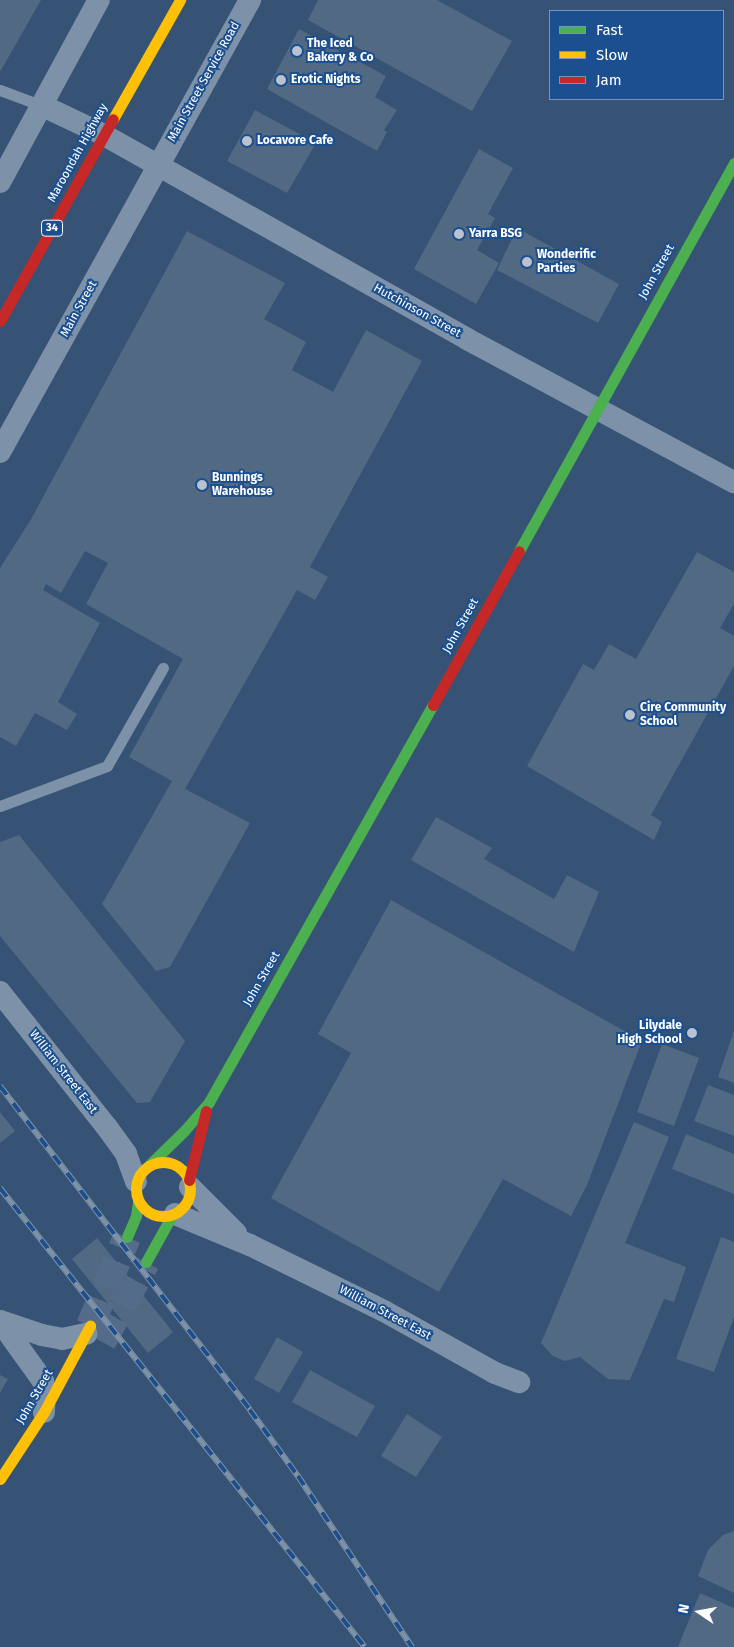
<!DOCTYPE html>
<html>
<head>
<meta charset="utf-8">
<style>
  body { margin:0 }
  #map { position:relative; width:734px; height:1647px; overflow:hidden; background:#365274; font-family:"Fira Sans",sans-serif }
  div>[style] { position:absolute }
  .building>* { inset:0; background:#526984 }
  .secondary-tunnel>* { height:28px; margin-top:-14px; transform-origin:0; background:repeating-linear-gradient(90deg,#546c89 0 28px,transparent 0 42px) }
  .lane>* { height:11px; margin:-5.5px; padding:0 5.5px; transform-origin:5.5px; border-radius:5.5px; background:#7d92a8 }
  .street>* { height:22px; margin:-11px; padding:0 11px; transform-origin:11px; border-radius:11px; background:#7d92a8 }
  .fast>* { height:11px; margin:-5.5px; padding:0 5.5px; transform-origin:5.5px; border-radius:5.5px; background:#4caf50 }
  .slow>* { height:11px; margin:-5.5px; padding:0 5.5px; transform-origin:5.5px; border-radius:5.5px; background:#ffc107 }
  .slow>.ring { margin:-5.5px; padding:0; box-sizing:content-box; background:none; border:11px solid #ffc107; border-radius:50% }
  .jam>* { height:11px; margin:-5.5px; padding:0 5.5px; transform-origin:5.5px; border-radius:5.5px; background:#c62828 }
  .rail>* { height:5.5px; margin-top:-2.75px; transform-origin:0; background:repeating-linear-gradient(90deg,#1b4f8f 0 11px,#7e92a7 0 22px); box-sizing:border-box; border-block:1px solid #7e92a7 }
  .dots>* { width:14px; height:14px; translate:-50% -50%; box-sizing:border-box; border:2px solid #1b4f8f; border-radius:50% }
  span { translate:-50% -50%; white-space:nowrap; text-align:center; line-height:1.15; -webkit-text-stroke:4px #1b4f8f; paint-order:stroke }
  .shield-label span { padding:1px 4px; background:#1b4f8f; border:1px solid; border-radius:4px; -webkit-text-stroke-width:0 }
  .shield-label { font-size:11px; color:#fff; font-weight:700 }
  .poi-label { font-size:12px; color:#fff; font-weight:700 }
  .left { translate:0 -50%; text-align:left }
  .right { translate:-100% -50%; text-align:right }
  .street-label { font-size:12px; color:#fff }
  .legend { position:absolute; left:549px; top:10px; width:175px; height:90px; box-sizing:border-box; background:#1b4f8f; border:1px solid #7695bc; margin:0; padding:6px 9px; list-style:none; font-size:15px; color:#fff }
  .legend li { display:flex; align-items:center; gap:10px; height:25px }
  .legend b { width:25px; border:1px solid #7695bc }
  .north { position:absolute; left:674px; top:1587px; width:50px; height:50px; -webkit-text-stroke:4px #1b4f8f; paint-order:stroke; rotate:282deg; font-size:14px; font-weight:700; line-height:20px; text-align:center; color:#fff }
  .north::after { content:''; display:block; margin:auto; width:18px; height:22px; background:#fff; clip-path:polygon(50% 0,100% 100%,50% 72%,0 100%) }
</style>
</head>
<body>
<div id="map">
  <div class="building">
    <i style="clip-path:polygon(0 0,41px 0,0 72px)"></i>
    <i style="clip-path:polygon(318px 0,437px 0,512px 41px,472px 111px,308px 20px)"></i>
    <i style="clip-path:polygon(299px 29px,386px 76px,375px 97px,397px 110px,384px 130px,387px 132px,377px 151px,267px 89px)"></i>
    <i style="clip-path:polygon(255px 110px,316px 143px,287px 193px,227px 161px)"></i>
    <i style="clip-path:polygon(479px 149px,513px 168px,488px 214px,495px 218px,477px 250px,499px 263px,476px 304px,414px 269px)"></i>
    <i style="clip-path:polygon(517px 228px,619px 284px,598px 323px,497px 270px)"></i>
    <i style="clip-path:polygon(187px 231px,285px 283px,264px 319px,306px 342px,292px 370px,333px 392px,366px 330px,422px 361px,310px 567px,328px 577px,315px 600px,297px 590px,185px 789px,250px 823px,170px 967px,156px 971px,102px 904px,172px 781px,129px 757px,183px 659px,86px 604px,108px 563px,85px 551px,61px 593px,46px 584px,43px 590px,100px 623px,58px 702px,77px 714px,67px 730px,35px 713px,16px 746px,0 737px,0 568px,30px 521px)"></i>
    <i style="clip-path:polygon(697px 552px,734px 572px,734px 604px,720px 628px,734px 636px,734px 666px,651px 815px,662px 822px,654px 840px,527px 766px,583px 664px,594px 670px,609px 644px,636px 659px)"></i>
    <i style="clip-path:polygon(436px 817px,492px 848px,484px 859px,554px 899px,567px 875px,599px 892px,574px 952px,411px 860px)"></i>
    <i style="clip-path:polygon(19px 835px,185px 1041px,150px 1102px,137px 1103px,0 936px,0 842px)"></i>
    <i style="clip-path:polygon(391px 900px,642px 1041px,587px 1185px,571px 1216px,503px 1179px,439px 1292px,271px 1198px,351px 1053px,318px 1034px)"></i>
    <i style="clip-path:polygon(734px 1031px,734px 1083px,718px 1077px)"></i>
    <i style="clip-path:polygon(662px 1044px,699px 1058px,674px 1126px,637px 1112px)"></i>
    <i style="clip-path:polygon(708px 1085px,734px 1095px,734px 1136px,694px 1121px)"></i>
    <i style="clip-path:polygon(0 1112px,15px 1131px,0 1143px)"></i>
    <i style="clip-path:polygon(634px 1122px,669px 1137px,625px 1243px,686px 1267px,674px 1302px,664px 1299px,630px 1380px,608px 1379px,580px 1357px,565px 1361px,553px 1356px,541px 1343px)"></i>
    <i style="clip-path:polygon(686px 1134px,734px 1154px,734px 1194px,672px 1169px)"></i>
    <i style="clip-path:polygon(721px 1237px,734px 1242px,734px 1317px,714px 1372px,676px 1359px)"></i>
    <i style="clip-path:polygon(97px 1238px,173px 1332px,148px 1353px,72px 1259px)"></i>
    <i style="clip-path:polygon(277px 1337px,303px 1352px,279px 1393px,254px 1379px)"></i>
    <i style="clip-path:polygon(310px 1370px,375px 1406px,357px 1437px,292px 1402px)"></i>
    <i style="clip-path:polygon(0 1375px,8px 1379px,0 1393px)"></i>
    <i style="clip-path:polygon(407px 1414px,442px 1437px,416px 1477px,381px 1456px)"></i>
    <i style="clip-path:polygon(734px 1531px,734px 1593px,698px 1576px,708px 1550px,723px 1535px)"></i>
    <i style="clip-path:polygon(700px 1593px,734px 1608px,734px 1647px,678px 1647px)"></i>
  </div>
  <div class="secondary-tunnel">
    <i style="left:90px;top:1326px;width:96px;rotate:-67.4deg"></i>
    <i style="left:102px;top:1342px;width:91px;rotate:-61.2deg"></i>
  </div>
  <div class="lane">
    <i style="left:0;top:90px;width:46px;rotate:20.4deg"></i>
    <i style="left:0;top:806px;width:114px;rotate:-20.5deg"></i>
    <i style="left:107px;top:766px;width:113px;rotate:-60.3deg"></i>
  </div>
  <div class="street">
    <i style="left:43px;top:106px;width:68px;rotate:25.4deg"></i>
    <i style="left:104px;top:135px;width:416px;rotate:29.3deg"></i>
    <i style="left:467px;top:339px;width:303px;rotate:28.2deg"></i>
    <i style="left:0;top:182px;width:207px;rotate:-61.5deg"></i>
    <i style="left:0;top:452px;width:517px;rotate:-61.05deg"></i>
    <i style="left:0;top:992px;width:171px;rotate:51.7deg"></i>
    <i style="left:106px;top:1126px;width:34px;rotate:54deg"></i>
    <i style="left:126px;top:1154px;width:29px;rotate:70deg"></i>
    <i style="left:190px;top:1187px;width:65px;rotate:45deg"></i>
    <i style="left:175px;top:1214px;width:81px;rotate:22.5deg"></i>
    <i style="left:250px;top:1245px;width:149px;rotate:26.2deg"></i>
    <i style="left:384px;top:1311px;width:127px;rotate:29.2deg"></i>
    <i style="left:495px;top:1373px;width:26px;rotate:21deg"></i>
    <i style="left:0;top:1321px;width:74px;rotate:54.4deg"></i>
    <i style="left:43px;top:1381px;width:11px;rotate:80deg"></i>
    <i style="left:45px;top:1392px;width:20px;rotate:93deg"></i>
    <i style="left:0;top:1321px;width:44px;rotate:18.4deg"></i>
    <i style="left:42px;top:1335px;width:20px;rotate:11deg"></i>
    <i style="left:62px;top:1339px;width:25px;rotate:-12deg"></i>
  </div>
  <div class="fast">
    <i style="left:519px;top:551px;width:444px;rotate:-61deg"></i>
    <i style="left:146px;top:1168px;width:53px;rotate:-44.2deg"></i>
    <i style="left:184px;top:1131px;width:38px;rotate:-49deg"></i>
    <i style="left:209px;top:1102px;width:456px;rotate:-60.6deg"></i>
    <i style="left:127px;top:1237px;width:23px;rotate:-67deg"></i>
    <i style="left:136px;top:1216px;width:15px;rotate:-82deg"></i>
    <i style="left:146px;top:1262px;width:54px;rotate:-61deg"></i>
  </div>
  <div class="slow">
    <i style="left:113px;top:119px;width:137px;rotate:-60.6deg"></i>
    <i class="ring" style="left:136px;top:1162px;width:43px;height:43px"></i>
    <i style="left:0;top:1479px;width:80px;rotate:-56.7deg"></i>
    <i style="left:44px;top:1412px;width:98px;rotate:-61.9deg"></i>
  </div>
  <div class="jam">
    <i style="left:0;top:321px;width:231px;rotate:-60.8deg"></i>
    <i style="left:433px;top:705px;width:176px;rotate:-60.8deg"></i>
    <i style="left:189px;top:1180px;width:71px;rotate:-76.2deg"></i>
  </div>
  <div class="rail">
    <i style="left:0;top:1086px;width:409px;rotate:52.3deg"></i>
    <i style="left:250px;top:1410px;width:82px;rotate:54deg"></i>
    <i style="left:298px;top:1476px;width:206px;rotate:56.3deg"></i>
    <i style="left:0;top:1188px;width:586px;rotate:51.51deg"></i>
  </div>
  <div class="dots">
    <i style="left:297px;top:51px;background:#b9c2ce"></i>
    <i style="left:281px;top:80px;background:#b9c2ce"></i>
    <i style="left:247px;top:141px;background:#b9c2ce"></i>
    <i style="left:459px;top:234px;background:#b9c2ce"></i>
    <i style="left:527px;top:262px;background:#b9c2ce"></i>
    <i style="left:202px;top:485px;background:#b9c2ce"></i>
    <i style="left:630px;top:715px;background:#b9c2ce"></i>
    <i style="left:692px;top:1033px;background:#b9c2ce"></i>
  </div>
  <div class="shield-label">
    <span style="left:52px;top:228px">34</span>
  </div>
  <div class="poi-label">
    <span class="left" style="left:307px;top:51px">The Iced<br>Bakery &amp; Co</span>
    <span class="left" style="left:291px;top:80px">Erotic Nights</span>
    <span class="left" style="left:257px;top:141px">Locavore Cafe</span>
    <span class="left" style="left:469px;top:234px">Yarra BSG</span>
    <span class="left" style="left:537px;top:262px">Wonderific<br>Parties</span>
    <span class="left" style="left:212px;top:485px">Bunnings<br>Warehouse</span>
    <span class="left" style="left:640px;top:715px">Cire Community<br>School</span>
    <span class="right" style="left:682px;top:1033px">Lilydale<br>High School</span>
  </div>
  <div class="street-label">
    <span style="left:204px;top:82px;rotate:-61deg">Main Street Service Road</span>
    <span style="left:78px;top:153px;rotate:-61deg">Maroondah Highway</span>
    <span style="left:657px;top:272px;rotate:-61deg">John Street</span>
    <span style="left:79px;top:309px;rotate:-61deg">Main Street</span>
    <span style="left:417px;top:311px;rotate:29deg">Hutchinson Street</span>
    <span style="left:461px;top:626px;rotate:-61deg">John Street</span>
    <span style="left:262px;top:979px;rotate:-60deg">John Street</span>
    <span style="left:63px;top:1072px;rotate:52deg">William Street East</span>
    <span style="left:385px;top:1313px;rotate:28deg">William Street East</span>
    <span style="left:35px;top:1397px;rotate:-60deg">John Street</span>
  </div>
  <ul class="legend">
  <li><b style="height:6px;background:#4caf50"></b>Fast</li>
  <li><b style="height:6px;background:#ffc107"></b>Slow</li>
  <li><b style="height:6px;background:#c62828"></b>Jam</li>
  </ul>
  <div class="north">N</div>
</div>
</body>
</html>
